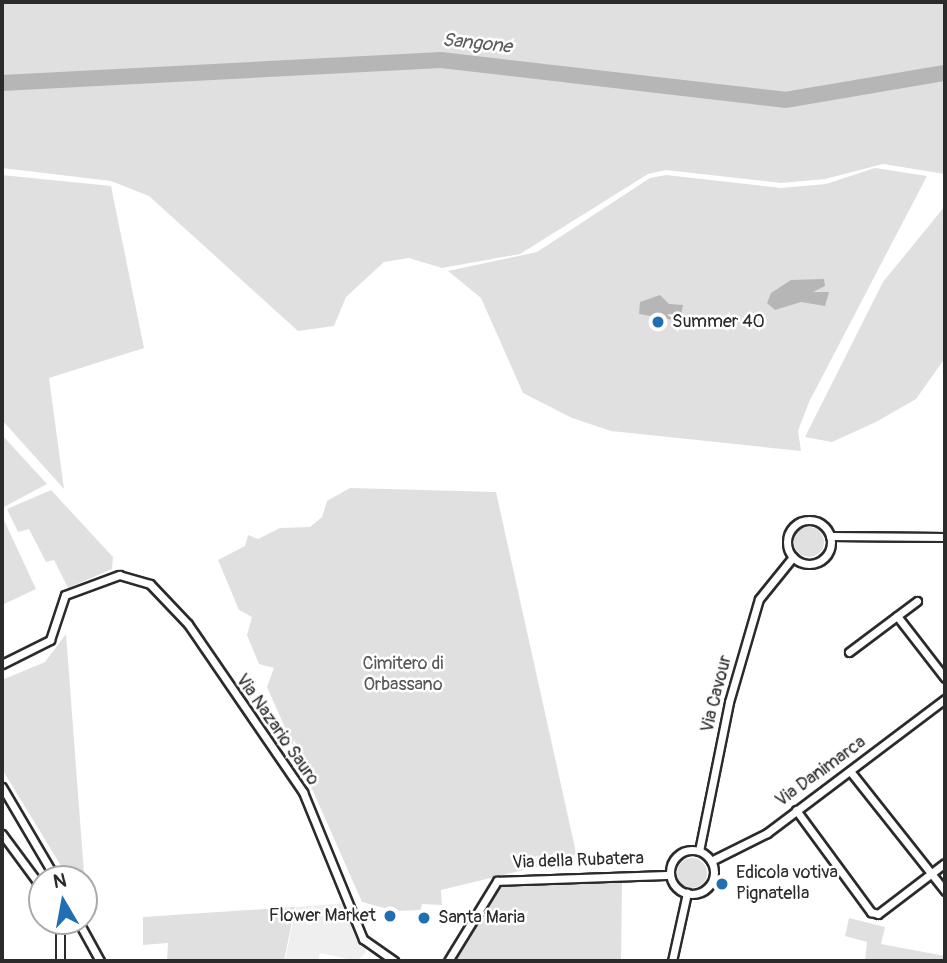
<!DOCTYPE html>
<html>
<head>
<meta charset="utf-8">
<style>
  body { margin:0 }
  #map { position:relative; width:947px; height:963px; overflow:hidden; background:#fff; font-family:Pangolin,sans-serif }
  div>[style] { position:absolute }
  .built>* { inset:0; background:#efefef }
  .green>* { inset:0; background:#e0e0e0 }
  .round { border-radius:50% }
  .water>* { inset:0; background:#b6b6b6 }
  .river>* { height:16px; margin:-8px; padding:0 8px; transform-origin:8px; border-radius:8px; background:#b6b6b6 }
  .roads { filter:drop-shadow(2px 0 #2b2b2b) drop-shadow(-2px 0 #2b2b2b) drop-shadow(0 2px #2b2b2b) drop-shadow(0 -2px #2b2b2b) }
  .street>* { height:7px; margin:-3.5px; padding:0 3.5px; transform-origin:3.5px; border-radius:3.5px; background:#fff }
  .street>.ring { margin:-3.5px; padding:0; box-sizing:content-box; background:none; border:7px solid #fff; border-radius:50% }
  .dots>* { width:19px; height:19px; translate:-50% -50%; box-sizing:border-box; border:4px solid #fff; border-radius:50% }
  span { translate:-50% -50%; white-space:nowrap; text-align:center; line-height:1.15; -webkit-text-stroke:5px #fff; paint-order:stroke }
  .poi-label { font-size:18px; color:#2b2b2b }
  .left { translate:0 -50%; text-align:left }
  .right { translate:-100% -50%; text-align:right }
  .park-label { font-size:18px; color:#585858 }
  .street-label { font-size:18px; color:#2b2b2b }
  .water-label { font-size:19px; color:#5c5c5c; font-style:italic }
  .frame { position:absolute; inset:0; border:4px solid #2b2b2b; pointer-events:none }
  .north { position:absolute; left:28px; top:865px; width:70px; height:70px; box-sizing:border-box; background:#fff; border:2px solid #aaa; border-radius:50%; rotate:350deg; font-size:19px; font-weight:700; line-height:28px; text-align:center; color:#2b2b2b }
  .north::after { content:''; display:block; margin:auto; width:24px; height:32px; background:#1f6fb2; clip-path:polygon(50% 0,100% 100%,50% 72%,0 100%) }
</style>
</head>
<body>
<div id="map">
  <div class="built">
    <i style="clip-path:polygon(347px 903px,366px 952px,357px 961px,320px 953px,318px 961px,285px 961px,296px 907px)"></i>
  </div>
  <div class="green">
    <i style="clip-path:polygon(2px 2px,945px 2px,945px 174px,883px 164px,825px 179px,781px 183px,666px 170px,648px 174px,520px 254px,442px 268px,409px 258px,384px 262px,346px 297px,334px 326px,298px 331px,149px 196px,111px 181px,2px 168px)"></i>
    <i style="clip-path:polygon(875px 168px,927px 176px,809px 402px,798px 431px,801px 451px,611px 431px,572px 418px,523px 393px,481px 298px,448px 271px,537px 252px,650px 178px,666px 175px,781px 188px,826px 184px)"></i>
    <i style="clip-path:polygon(2px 175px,111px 186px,144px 348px,49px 378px,64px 489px,2px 420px)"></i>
    <i style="clip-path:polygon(945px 206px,945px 358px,916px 399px,876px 422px,832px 442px,805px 437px,883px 282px)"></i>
    <i style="clip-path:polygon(2px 435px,47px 484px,2px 508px)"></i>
    <i style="clip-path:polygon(350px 488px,496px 492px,577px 857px,441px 890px,442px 905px,422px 904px,421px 910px,395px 911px,362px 902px,267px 687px,274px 668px,259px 664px,247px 635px,252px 617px,239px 610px,218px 560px,245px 546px,248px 535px,258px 539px,280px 528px,310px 527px,322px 517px,327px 501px)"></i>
    <i style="clip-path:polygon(51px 490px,113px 557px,112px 569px,68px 588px,54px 560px,46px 562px,29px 529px,18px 532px,7px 509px)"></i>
    <i style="clip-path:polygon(2px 516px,36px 589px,2px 605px)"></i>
    <i class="round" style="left:794px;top:527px;width:30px;height:30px"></i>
    <i style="clip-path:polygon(66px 634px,87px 913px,84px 879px,69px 879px,2px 769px,2px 680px,45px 662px)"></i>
    <i class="round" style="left:677px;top:858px;width:30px;height:30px"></i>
    <i style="clip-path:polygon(622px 881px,621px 961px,454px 961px,499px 886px)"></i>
    <i style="clip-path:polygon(295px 907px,284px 961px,167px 961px,168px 943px,143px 945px,143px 917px)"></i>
    <i style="clip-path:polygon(849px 918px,885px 927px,881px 944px,945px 956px,945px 961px,865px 961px,867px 942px,845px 936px)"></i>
  </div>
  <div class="water">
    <i style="clip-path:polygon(824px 279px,825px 286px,813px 292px,829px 292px,825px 306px,801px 302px,775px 310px,767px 303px,771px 293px,791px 280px)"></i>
    <i style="clip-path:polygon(660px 295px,669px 304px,683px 305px,680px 321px,639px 314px,640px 302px)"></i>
  </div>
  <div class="river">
    <i style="left:2px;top:83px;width:440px;rotate:-3deg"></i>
    <i style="left:441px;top:60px;width:346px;rotate:6.6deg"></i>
    <i style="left:785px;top:100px;width:162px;rotate:-9.6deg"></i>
  </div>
  <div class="roads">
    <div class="street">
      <i class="ring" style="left:787px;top:520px;width:37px;height:37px"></i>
      <i style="left:830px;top:536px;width:115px;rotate:0.5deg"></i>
      <i style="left:897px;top:616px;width:78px;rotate:52.3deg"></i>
      <i style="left:849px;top:652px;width:85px;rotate:-36.9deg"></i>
      <i style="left:2px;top:664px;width:54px;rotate:-26.6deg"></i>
      <i style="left:50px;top:640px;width:47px;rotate:-71.6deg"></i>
      <i style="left:65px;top:595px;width:58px;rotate:-20.3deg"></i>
      <i style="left:119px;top:575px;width:32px;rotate:16deg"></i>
      <i style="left:150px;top:584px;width:55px;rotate:46.5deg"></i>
      <i style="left:188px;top:624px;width:204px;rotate:55.6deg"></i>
      <i style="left:303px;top:792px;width:159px;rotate:67.8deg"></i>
      <i style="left:363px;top:939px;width:38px;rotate:35deg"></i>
      <i style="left:850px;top:771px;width:153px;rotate:51.6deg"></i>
      <i style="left:2px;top:787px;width:107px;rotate:59.6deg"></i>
      <i style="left:796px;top:810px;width:127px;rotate:53.7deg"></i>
      <i style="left:871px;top:912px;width:7px;rotate:16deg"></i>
      <i style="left:878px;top:914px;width:84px;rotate:-37.3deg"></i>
      <i style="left:2px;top:834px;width:67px;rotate:53.5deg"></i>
      <i class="ring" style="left:670px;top:850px;width:37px;height:37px"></i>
      <i style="left:699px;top:851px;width:152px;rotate:-78.6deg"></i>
      <i style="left:729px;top:702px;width:107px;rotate:-73.8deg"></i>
      <i style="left:759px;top:599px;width:54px;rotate:-51deg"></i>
      <i style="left:711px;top:861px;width:63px;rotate:-26.6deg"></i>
      <i style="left:767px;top:833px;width:223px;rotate:-37deg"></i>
      <i style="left:78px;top:921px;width:46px;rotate:61.2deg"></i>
      <i style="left:60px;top:961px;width:40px;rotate:-90deg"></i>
      <i style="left:448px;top:961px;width:94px;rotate:-58.5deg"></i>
      <i style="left:497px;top:881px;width:173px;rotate:-2deg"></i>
      <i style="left:672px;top:961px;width:70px;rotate:-77.6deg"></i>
    </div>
  </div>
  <div class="dots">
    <i style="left:658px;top:322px;background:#1f6fb2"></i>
    <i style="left:722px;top:884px;background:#1f6fb2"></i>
    <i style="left:390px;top:916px;background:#1f6fb2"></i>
    <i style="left:424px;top:918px;background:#1f6fb2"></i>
  </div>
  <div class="poi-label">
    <span class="left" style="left:672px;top:322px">Summer 40</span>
    <span class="left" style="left:736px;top:884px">Edicola votiva<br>Pignatella</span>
    <span class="right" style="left:376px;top:916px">Flower Market</span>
    <span class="left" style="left:438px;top:918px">Santa Maria</span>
  </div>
  <div class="park-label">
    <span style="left:403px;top:675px">Cimitero di<br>Orbassano</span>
  </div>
  <div class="street-label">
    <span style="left:717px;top:694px;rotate:-76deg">Via Cavour</span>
    <span style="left:277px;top:730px;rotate:55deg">Via Nazario Sauro</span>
    <span style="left:821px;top:772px;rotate:-36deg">Via Danimarca</span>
    <span style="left:578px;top:861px;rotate:-2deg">Via della Rubatera</span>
  </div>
  <div class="water-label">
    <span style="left:477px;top:44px;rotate:6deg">Sangone</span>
  </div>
  <div class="frame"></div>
  <div class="north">N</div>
</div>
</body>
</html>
